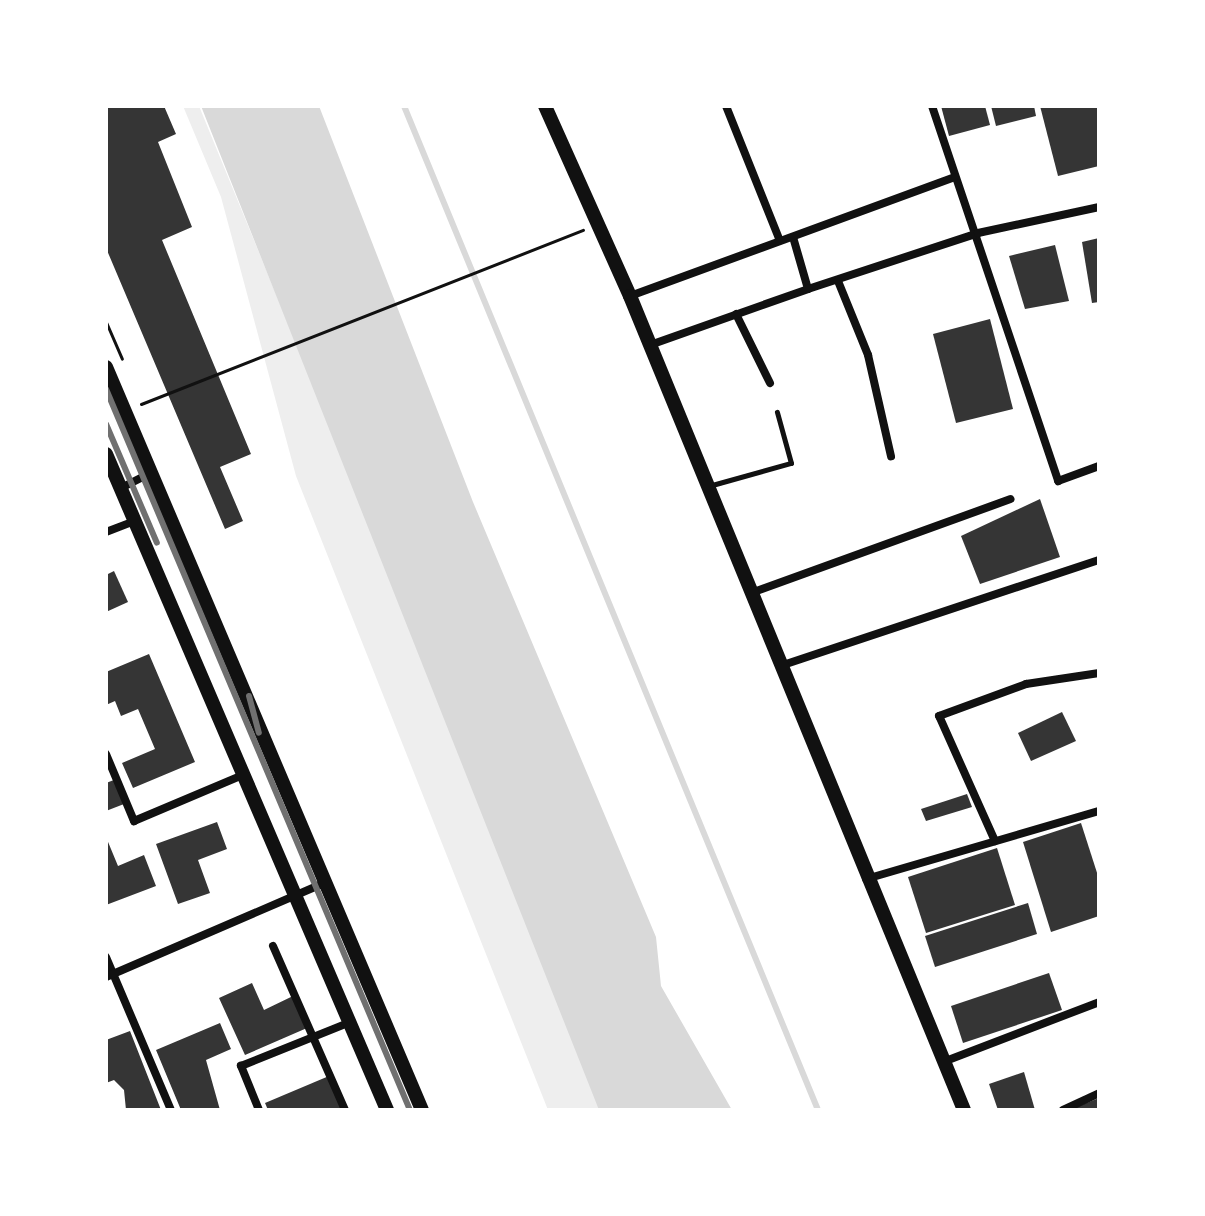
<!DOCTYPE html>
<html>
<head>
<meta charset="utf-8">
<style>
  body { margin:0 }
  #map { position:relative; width:1205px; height:1216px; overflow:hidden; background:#fff; font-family:"Exo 2",sans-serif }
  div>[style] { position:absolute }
  .green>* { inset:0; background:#eee }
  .water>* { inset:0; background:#d9d9d9 }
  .stream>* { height:6px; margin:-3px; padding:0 3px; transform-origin:3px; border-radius:3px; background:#d9d9d9 }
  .building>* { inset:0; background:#353535 }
  .path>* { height:3px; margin:-1.5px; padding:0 1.5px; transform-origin:1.5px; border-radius:1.5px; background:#111 }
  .service>* { height:5px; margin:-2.5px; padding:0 2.5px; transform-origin:2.5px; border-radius:2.5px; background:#111 }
  .minor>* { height:8px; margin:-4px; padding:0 4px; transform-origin:4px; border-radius:4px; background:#111 }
  .tertiary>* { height:14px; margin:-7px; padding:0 7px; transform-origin:7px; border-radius:7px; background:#111 }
  .rail>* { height:6px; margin:-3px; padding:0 3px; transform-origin:3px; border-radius:3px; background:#707070 }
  span { translate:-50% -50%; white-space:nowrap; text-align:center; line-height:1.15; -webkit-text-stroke:6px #fff; paint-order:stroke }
  .frame { position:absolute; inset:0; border:108px solid #fff; pointer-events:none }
</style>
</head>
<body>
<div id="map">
  <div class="green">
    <i style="clip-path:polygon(183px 106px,199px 106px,409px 619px,627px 1110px,548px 1110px,296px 476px,221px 197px)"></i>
  </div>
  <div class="water">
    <i style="clip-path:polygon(201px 106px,319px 106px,473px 502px,656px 937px,661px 986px,732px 1110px,599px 1110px)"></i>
  </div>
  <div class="stream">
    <i style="left:404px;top:106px;width:1086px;rotate:67.59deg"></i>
  </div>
  <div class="building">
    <i style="clip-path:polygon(106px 106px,164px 106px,176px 134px,158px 142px,192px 227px,162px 240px,251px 454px,220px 467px,243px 521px,225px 529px,106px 248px)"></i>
    <i style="clip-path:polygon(941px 106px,985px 106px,990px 125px,949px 136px)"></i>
    <i style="clip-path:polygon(991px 106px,1034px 106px,1036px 116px,996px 126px)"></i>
    <i style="clip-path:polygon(1040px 106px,1099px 106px,1099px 166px,1058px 176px)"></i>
    <i style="clip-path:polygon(1099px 238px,1099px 302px,1092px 303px,1082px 242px)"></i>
    <i style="clip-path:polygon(1055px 245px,1069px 301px,1025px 309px,1009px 256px)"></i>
    <i style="clip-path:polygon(990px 319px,1013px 409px,956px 423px,933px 334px)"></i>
    <i style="clip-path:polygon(1040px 499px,1060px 557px,980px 584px,961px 536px)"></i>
    <i style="clip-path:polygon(114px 571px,128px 602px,106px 612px,106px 575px)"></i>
    <i style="clip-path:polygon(149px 654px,195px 762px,133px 788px,122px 763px,155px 749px,138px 709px,121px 716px,115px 701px,106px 705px,106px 672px)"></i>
    <i style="clip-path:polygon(1062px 712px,1076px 741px,1031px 761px,1018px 733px)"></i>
    <i style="clip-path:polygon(114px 780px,124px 804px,106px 811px,106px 783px)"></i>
    <i style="clip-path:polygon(967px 794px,972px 807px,926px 821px,921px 809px)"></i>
    <i style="clip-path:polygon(217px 822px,227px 849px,198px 860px,210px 893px,178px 904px,156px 844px)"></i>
    <i style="clip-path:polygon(1081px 823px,1099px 879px,1099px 916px,1051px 932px,1023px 842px)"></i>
    <i style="clip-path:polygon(106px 837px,118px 866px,144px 855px,156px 886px,106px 905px)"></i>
    <i style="clip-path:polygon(997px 848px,1015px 905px,926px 933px,908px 877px)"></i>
    <i style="clip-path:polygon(1028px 903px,1037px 934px,935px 967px,925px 936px)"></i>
    <i style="clip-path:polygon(1049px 973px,1062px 1010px,963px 1043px,951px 1006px)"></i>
    <i style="clip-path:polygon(252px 983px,264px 1010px,293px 996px,307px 1028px,245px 1055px,219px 998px)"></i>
    <i style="clip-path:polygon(220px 1023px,231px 1049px,206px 1060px,220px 1110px,181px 1110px,156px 1050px)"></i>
    <i style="clip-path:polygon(130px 1031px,161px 1110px,126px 1110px,124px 1090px,114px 1080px,106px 1083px,106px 1040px)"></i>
    <i style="clip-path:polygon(1024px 1072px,1035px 1110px,998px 1110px,989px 1084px)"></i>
    <i style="clip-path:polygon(329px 1076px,343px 1110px,268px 1110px,265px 1103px)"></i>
    <i style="clip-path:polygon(1099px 1098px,1099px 1110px,1069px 1110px)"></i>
  </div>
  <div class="path">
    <i style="left:106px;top:322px;width:40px;rotate:66.6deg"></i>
    <i style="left:141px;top:404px;width:475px;rotate:-21.5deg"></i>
  </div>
  <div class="service">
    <i style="left:712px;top:485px;width:82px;rotate:-15.6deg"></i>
    <i style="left:791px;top:463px;width:53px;rotate:-105.4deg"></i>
  </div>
  <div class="minor">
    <i style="left:726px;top:106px;width:145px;rotate:68.2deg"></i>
    <i style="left:932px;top:106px;width:396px;rotate:71.4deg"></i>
    <i style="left:1058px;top:481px;width:44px;rotate:-20.1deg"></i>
    <i style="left:793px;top:237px;width:54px;rotate:73.9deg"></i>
    <i style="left:808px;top:289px;width:179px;rotate:-18.2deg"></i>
    <i style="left:978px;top:233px;width:124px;rotate:-12.1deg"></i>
    <i style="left:838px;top:281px;width:80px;rotate:67.9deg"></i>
    <i style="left:868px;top:355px;width:104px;rotate:77.2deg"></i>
    <i style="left:630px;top:296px;width:346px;rotate:-20.1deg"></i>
    <i style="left:736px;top:314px;width:77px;rotate:63.8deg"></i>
    <i style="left:650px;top:345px;width:168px;rotate:-19.5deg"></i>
    <i style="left:121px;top:488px;width:34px;rotate:-27deg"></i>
    <i style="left:106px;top:532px;width:31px;rotate:-21deg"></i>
    <i style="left:751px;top:593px;width:276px;rotate:-19.9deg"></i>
    <i style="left:780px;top:666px;width:336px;rotate:-18.4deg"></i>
    <i style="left:106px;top:754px;width:73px;rotate:67.3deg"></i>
    <i style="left:134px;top:821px;width:121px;rotate:-22.9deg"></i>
    <i style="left:995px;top:841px;width:137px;rotate:-114.1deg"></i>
    <i style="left:939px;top:716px;width:93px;rotate:-20.2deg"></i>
    <i style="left:1026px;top:684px;width:74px;rotate:-8.6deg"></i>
    <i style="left:866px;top:879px;width:243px;rotate:-16.3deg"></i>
    <i style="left:273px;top:946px;width:179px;rotate:66.3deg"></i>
    <i style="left:106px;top:957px;width:166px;rotate:67deg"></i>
    <i style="left:106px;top:977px;width:235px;rotate:-23.3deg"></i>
    <i style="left:943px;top:1062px;width:167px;rotate:-21deg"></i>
    <i style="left:259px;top:1110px;width:48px;rotate:-112.2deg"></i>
    <i style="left:241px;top:1066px;width:115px;rotate:-21.9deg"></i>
    <i style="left:1063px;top:1110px;width:40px;rotate:-25deg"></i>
  </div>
  <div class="tertiary">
    <i style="left:545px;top:106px;width:208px;rotate:65.9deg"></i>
    <i style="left:630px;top:296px;width:880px;rotate:67.69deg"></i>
    <i style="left:106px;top:367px;width:807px;rotate:66.96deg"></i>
    <i style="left:106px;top:454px;width:714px;rotate:66.81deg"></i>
  </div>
  <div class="rail">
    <i style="left:106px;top:389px;width:782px;rotate:67.14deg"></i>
    <i style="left:106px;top:424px;width:129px;rotate:66.8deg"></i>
    <i style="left:249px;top:696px;width:38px;rotate:75deg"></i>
  </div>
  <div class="frame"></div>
</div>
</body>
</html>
